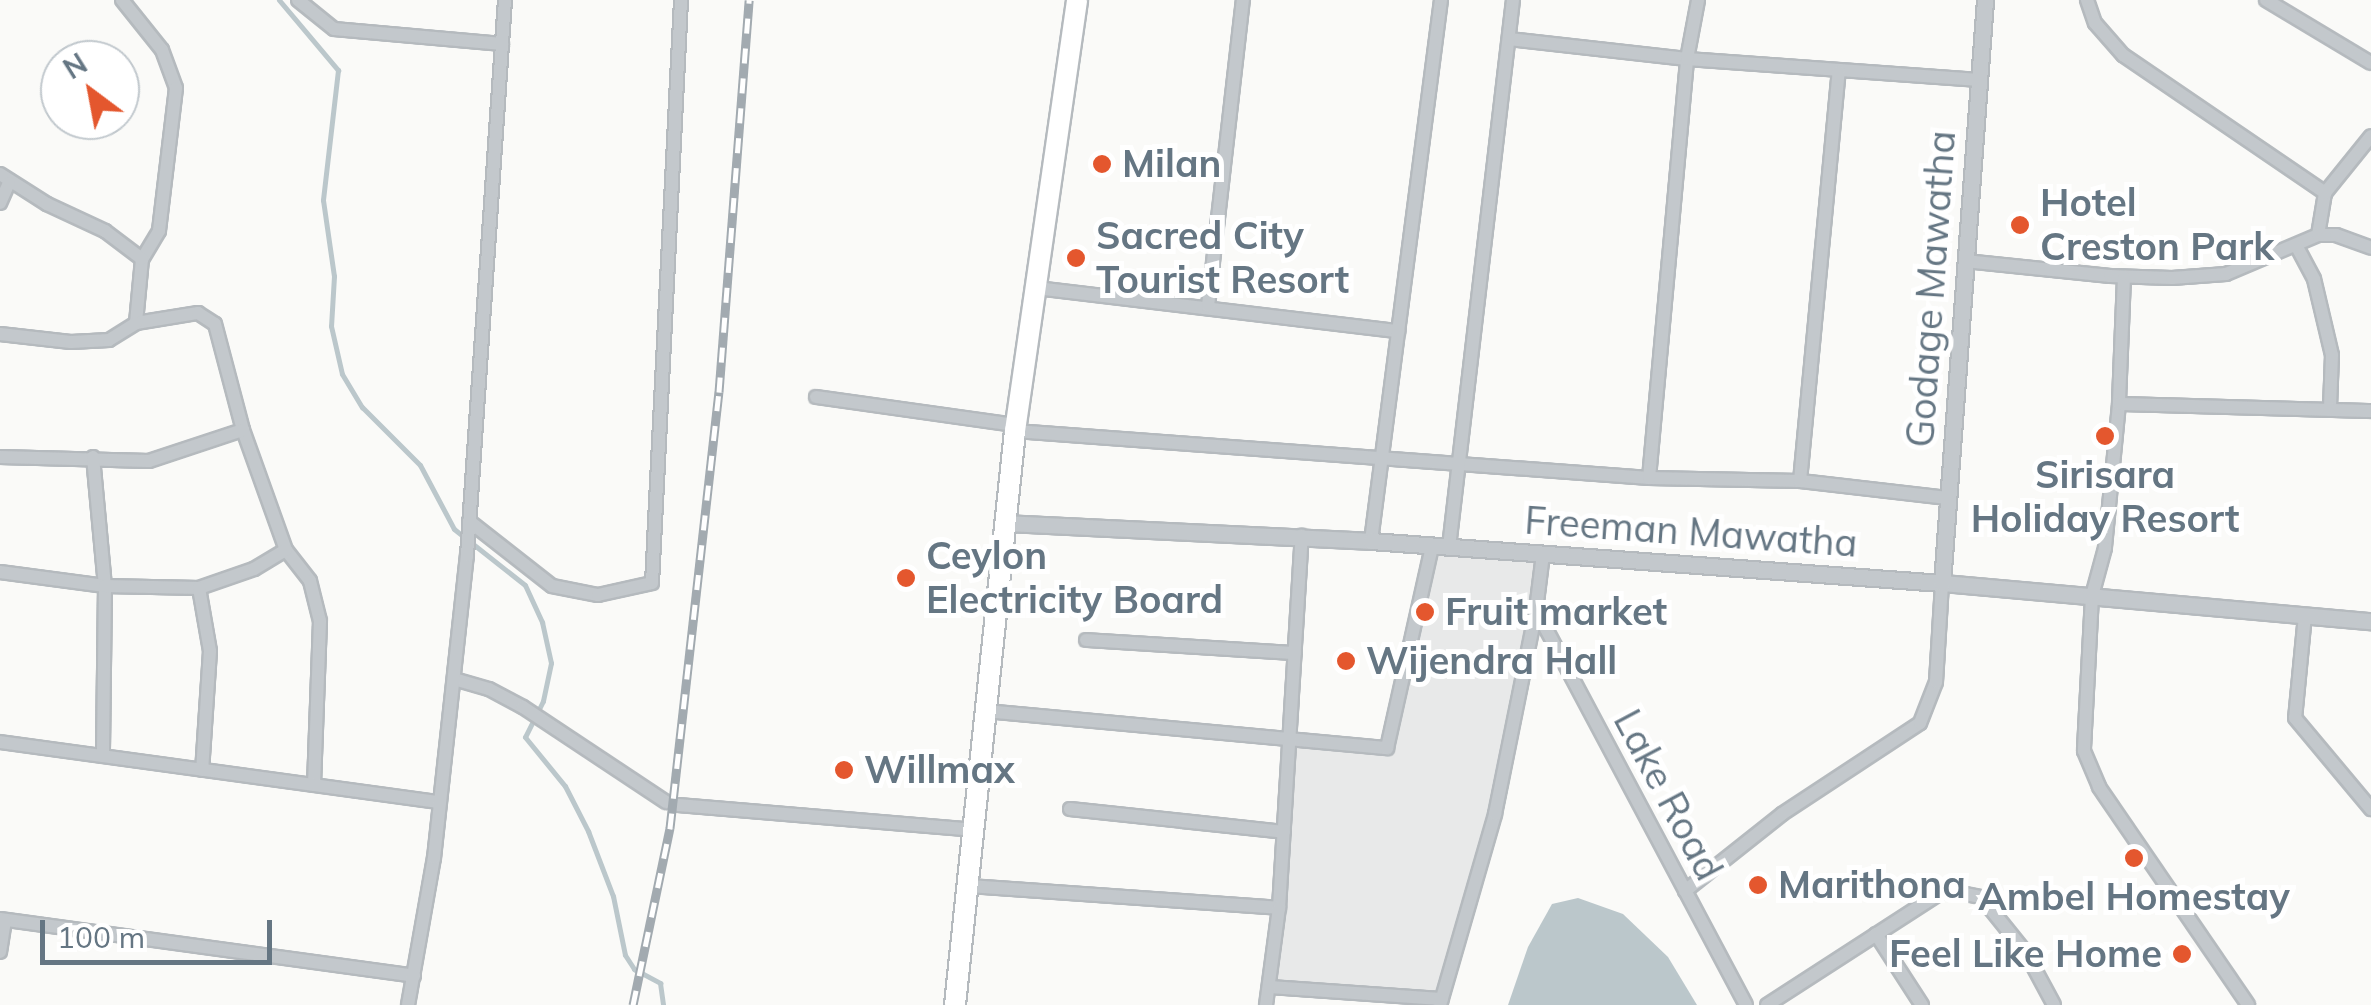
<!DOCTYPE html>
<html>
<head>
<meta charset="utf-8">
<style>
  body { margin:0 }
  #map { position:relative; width:2371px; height:1005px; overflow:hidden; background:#fafaf8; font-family:Mulish,sans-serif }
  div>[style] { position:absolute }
  .built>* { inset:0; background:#e8e9e9 }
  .water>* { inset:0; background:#bbc7cb }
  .stream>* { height:5px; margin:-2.5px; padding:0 2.5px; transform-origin:2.5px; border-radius:2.5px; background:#bbc7cb }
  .roads { filter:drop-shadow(2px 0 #b5babe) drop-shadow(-2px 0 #b5babe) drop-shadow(0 2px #b5babe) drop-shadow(0 -2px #b5babe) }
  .minor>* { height:12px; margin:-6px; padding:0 6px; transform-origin:6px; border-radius:6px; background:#c3c8cc }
  .tertiary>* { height:15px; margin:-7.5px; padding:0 7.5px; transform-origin:7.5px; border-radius:7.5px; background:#c3c8cc }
  .primary>* { height:20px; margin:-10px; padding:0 10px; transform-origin:10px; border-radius:10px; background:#fff }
  .rail>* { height:9px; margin-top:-4.5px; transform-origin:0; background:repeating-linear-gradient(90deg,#fff 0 15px,#a2aab0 0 30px); box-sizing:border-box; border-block:2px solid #a2aab0 }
  .dots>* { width:28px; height:28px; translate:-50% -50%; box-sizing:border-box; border:5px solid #fff; border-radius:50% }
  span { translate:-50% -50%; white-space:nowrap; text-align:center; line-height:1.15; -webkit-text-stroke:10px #fff; paint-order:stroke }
  .poi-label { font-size:38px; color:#657683; font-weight:700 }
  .left { translate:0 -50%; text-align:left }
  .right { translate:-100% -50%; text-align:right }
  .street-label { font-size:38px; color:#657683 }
  .north { position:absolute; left:40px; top:40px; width:100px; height:100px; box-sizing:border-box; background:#fff; border:2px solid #c1c8cd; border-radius:50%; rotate:328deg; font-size:28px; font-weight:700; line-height:40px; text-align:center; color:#657683 }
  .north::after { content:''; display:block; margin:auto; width:35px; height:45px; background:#e4572e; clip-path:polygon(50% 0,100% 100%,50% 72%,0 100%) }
  .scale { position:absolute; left:40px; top:920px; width:232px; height:45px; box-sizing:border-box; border:5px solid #657683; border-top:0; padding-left:12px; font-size:30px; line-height:35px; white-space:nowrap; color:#657683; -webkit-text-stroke:8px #fff; paint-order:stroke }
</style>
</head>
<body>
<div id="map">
  <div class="built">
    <i style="clip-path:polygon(1432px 546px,1543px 554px,1495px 814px,1442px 999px,1269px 987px,1290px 738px,1387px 748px)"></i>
  </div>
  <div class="water">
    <i style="clip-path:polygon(1578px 898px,1623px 914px,1668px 957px,1697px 1005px,1508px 1005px,1528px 947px,1552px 904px)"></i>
  </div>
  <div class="stream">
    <i style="left:279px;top:0;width:92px;rotate:49.9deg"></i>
    <i style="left:338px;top:70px;width:131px;rotate:96.6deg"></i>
    <i style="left:323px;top:200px;width:77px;rotate:81.8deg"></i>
    <i style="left:334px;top:276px;width:50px;rotate:93.4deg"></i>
    <i style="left:331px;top:326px;width:49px;rotate:77.1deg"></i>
    <i style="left:342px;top:374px;width:39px;rotate:59deg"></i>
    <i style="left:362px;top:407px;width:82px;rotate:45deg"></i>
    <i style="left:420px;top:465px;width:72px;rotate:62deg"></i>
    <i style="left:454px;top:529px;width:90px;rotate:38.3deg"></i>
    <i style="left:525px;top:585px;width:41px;rotate:65.3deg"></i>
    <i style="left:542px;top:622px;width:42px;rotate:77.6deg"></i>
    <i style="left:551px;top:663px;width:39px;rotate:102deg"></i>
    <i style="left:543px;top:701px;width:40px;rotate:116.6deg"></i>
    <i style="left:525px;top:737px;width:63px;rotate:50.8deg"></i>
    <i style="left:565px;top:786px;width:51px;rotate:62.9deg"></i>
    <i style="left:588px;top:831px;width:70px;rotate:69deg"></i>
    <i style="left:613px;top:896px;width:60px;rotate:78.5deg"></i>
    <i style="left:625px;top:955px;width:17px;rotate:57deg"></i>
    <i style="left:634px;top:969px;width:30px;rotate:28deg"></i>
    <i style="left:660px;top:983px;width:22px;rotate:82deg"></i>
  </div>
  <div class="roads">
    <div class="minor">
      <i style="left:122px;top:0;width:64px;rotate:51.3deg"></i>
      <i style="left:162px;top:50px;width:40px;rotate:69.8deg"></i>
      <i style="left:176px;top:88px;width:144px;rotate:96.8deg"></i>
      <i style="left:159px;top:231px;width:33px;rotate:121deg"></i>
      <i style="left:142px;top:259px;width:64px;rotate:95.4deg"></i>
      <i style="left:136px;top:323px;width:63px;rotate:-9.2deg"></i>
      <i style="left:198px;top:313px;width:20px;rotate:33deg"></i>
      <i style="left:215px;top:324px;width:110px;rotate:75.2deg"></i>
      <i style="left:243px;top:430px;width:127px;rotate:70.3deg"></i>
      <i style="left:286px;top:550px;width:39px;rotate:52deg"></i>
      <i style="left:310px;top:581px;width:41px;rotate:76deg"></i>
      <i style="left:320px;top:621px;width:164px;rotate:92.1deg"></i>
      <i style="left:298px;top:0;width:46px;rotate:38.9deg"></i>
      <i style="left:334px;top:29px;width:169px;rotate:5.1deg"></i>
      <i style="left:2087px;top:0;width:24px;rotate:71deg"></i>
      <i style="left:2095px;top:23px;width:43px;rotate:48.8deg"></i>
      <i style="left:2123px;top:55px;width:245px;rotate:34.3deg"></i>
      <i style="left:2266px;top:0;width:122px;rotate:31deg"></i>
      <i style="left:1509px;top:39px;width:179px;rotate:6.4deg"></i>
      <i style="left:1687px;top:59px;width:293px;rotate:4.1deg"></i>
      <i style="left:0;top:174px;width:56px;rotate:32.6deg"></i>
      <i style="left:47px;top:204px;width:64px;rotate:25deg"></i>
      <i style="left:105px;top:231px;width:46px;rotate:37.1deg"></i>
      <i style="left:0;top:203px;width:22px;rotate:-66deg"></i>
      <i style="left:2318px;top:235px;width:43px;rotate:-80.5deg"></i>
      <i style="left:2325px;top:193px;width:73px;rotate:-51.1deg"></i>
      <i style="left:2296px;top:245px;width:38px;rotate:62deg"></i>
      <i style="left:2314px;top:279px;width:78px;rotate:76.7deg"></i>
      <i style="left:2332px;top:355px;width:53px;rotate:92.2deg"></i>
      <i style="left:1965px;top:261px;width:146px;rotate:5.9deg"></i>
      <i style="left:2110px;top:276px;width:62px;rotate:1.8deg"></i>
      <i style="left:2172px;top:278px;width:54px;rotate:-4.2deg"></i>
      <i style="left:2226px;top:274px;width:100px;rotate:-23deg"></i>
      <i style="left:2318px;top:235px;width:18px"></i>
      <i style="left:2336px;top:235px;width:37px;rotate:20deg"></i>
      <i style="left:2124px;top:277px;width:127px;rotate:92.3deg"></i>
      <i style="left:2119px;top:404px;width:145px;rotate:95.6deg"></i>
      <i style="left:2105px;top:548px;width:50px;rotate:105.2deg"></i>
      <i style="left:2092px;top:596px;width:155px;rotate:93deg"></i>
      <i style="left:2084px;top:751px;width:39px;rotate:67deg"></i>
      <i style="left:2099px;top:787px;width:264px;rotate:55.6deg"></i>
      <i style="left:1036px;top:288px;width:365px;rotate:6.8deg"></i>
      <i style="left:1208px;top:306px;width:308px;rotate:-83.5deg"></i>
      <i style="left:0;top:334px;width:71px;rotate:6.4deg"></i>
      <i style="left:71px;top:342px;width:38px;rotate:-3deg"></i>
      <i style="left:109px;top:340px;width:32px;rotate:-32deg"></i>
      <i style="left:816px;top:397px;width:202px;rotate:8deg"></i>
      <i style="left:2119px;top:404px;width:252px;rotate:1.6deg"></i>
      <i style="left:1015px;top:431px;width:636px;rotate:4.24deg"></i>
      <i style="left:1649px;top:478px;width:151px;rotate:1.1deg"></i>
      <i style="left:1800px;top:481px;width:149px;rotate:6.6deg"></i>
      <i style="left:0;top:457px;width:149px;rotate:1.5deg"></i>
      <i style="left:149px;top:461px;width:99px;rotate:-18.3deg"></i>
      <i style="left:93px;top:457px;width:130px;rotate:84.7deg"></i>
      <i style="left:105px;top:586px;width:170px;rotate:90.7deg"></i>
      <i style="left:1649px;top:478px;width:421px;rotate:-84.8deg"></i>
      <i style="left:1687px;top:59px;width:60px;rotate:-79.4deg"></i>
      <i style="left:1800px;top:481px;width:411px;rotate:-84.6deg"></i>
      <i style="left:469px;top:521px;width:105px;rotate:38.1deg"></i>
      <i style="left:552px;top:586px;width:47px;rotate:11.1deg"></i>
      <i style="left:598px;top:595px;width:55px;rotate:-12.5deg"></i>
      <i style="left:652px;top:583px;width:584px;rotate:-87.15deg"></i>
      <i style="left:1371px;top:541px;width:546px;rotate:-82.63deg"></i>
      <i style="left:1449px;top:547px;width:551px;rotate:-83.33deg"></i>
      <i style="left:1543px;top:554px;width:56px;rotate:97.1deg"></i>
      <i style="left:1536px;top:610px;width:447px;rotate:62deg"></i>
      <i style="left:0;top:572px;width:106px;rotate:7.6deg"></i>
      <i style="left:105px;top:586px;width:94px;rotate:1.2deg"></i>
      <i style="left:199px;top:588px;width:58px;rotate:-19.1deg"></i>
      <i style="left:254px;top:569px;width:37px;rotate:-31deg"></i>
      <i style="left:199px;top:588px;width:64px;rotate:80.1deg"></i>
      <i style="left:210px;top:651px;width:119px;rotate:93.8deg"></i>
      <i style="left:2305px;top:615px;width:103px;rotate:95.5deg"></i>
      <i style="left:2295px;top:718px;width:119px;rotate:50.1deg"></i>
      <i style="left:1086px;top:640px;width:209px;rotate:3.6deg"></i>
      <i style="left:454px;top:679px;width:36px;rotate:16deg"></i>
      <i style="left:489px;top:689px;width:38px;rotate:28deg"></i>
      <i style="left:523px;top:707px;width:172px;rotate:33.6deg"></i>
      <i style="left:986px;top:711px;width:403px;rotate:5.3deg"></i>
      <i style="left:1387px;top:748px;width:207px;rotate:-77.4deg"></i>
      <i style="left:0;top:742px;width:444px;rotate:7.8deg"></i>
      <i style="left:678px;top:805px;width:296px;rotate:4.8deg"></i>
      <i style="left:1070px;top:809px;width:215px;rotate:6.1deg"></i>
      <i style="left:968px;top:886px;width:312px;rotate:4deg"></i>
      <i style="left:1279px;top:908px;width:373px;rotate:-86.5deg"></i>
      <i style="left:1685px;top:891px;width:124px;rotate:-38.4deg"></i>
      <i style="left:1782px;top:814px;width:165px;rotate:-33.4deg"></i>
      <i style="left:1920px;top:723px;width:44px;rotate:-68.7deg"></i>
      <i style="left:1936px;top:682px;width:99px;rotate:-86.5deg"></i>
      <i style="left:0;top:919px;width:418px;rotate:7.8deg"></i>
      <i style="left:1876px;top:934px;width:85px;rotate:57.1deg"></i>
      <i style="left:0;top:952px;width:32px;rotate:-81deg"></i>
      <i style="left:1269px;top:987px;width:173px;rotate:4deg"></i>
      <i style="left:408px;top:1005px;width:149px;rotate:-80deg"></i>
      <i style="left:434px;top:858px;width:304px;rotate:-83.8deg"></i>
      <i style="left:467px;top:556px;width:557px;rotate:-86.09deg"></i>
      <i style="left:1266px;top:1005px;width:98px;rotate:-82.4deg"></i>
      <i style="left:1440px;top:1005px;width:199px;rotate:-73.9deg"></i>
      <i style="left:1495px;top:814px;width:208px;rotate:-78.6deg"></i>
      <i style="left:1767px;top:1005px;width:212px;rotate:-32.9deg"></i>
      <i style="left:1945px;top:890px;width:37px;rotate:11deg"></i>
      <i style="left:1981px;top:897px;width:72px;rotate:51.2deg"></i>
      <i style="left:2026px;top:953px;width:59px;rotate:61.7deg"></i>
    </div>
    <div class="tertiary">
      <i style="left:1005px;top:523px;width:366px;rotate:2.8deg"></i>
      <i style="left:1371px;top:541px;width:573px;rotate:4.21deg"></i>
      <i style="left:1942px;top:583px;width:431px;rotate:5.1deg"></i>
      <i style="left:1942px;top:583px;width:585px;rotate:-85.78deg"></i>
    </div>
    <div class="primary">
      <i style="left:955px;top:1005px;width:577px;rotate:-84.03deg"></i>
      <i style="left:1015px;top:431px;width:435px;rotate:-81.8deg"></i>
    </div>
  </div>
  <div class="rail">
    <i style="left:633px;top:1005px;width:181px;rotate:-78.2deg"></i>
    <i style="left:670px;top:828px;width:439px;rotate:-83.6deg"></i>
    <i style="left:719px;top:392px;width:393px;rotate:-85.6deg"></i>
  </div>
  <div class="dots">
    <i style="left:1102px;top:164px;background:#e4572e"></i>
    <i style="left:2020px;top:225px;background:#e4572e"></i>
    <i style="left:1076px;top:258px;background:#e4572e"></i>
    <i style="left:2105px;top:436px;background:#e4572e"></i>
    <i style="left:906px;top:578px;background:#e4572e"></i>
    <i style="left:1425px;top:612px;background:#e4572e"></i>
    <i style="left:1346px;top:661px;background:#e4572e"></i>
    <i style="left:844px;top:770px;background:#e4572e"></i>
    <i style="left:2134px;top:858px;background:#e4572e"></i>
    <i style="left:1758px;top:885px;background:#e4572e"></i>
    <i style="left:2182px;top:954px;background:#e4572e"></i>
  </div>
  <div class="poi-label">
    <span class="left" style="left:1122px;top:164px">Milan</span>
    <span class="left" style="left:2040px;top:225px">Hotel<br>Creston Park</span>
    <span class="left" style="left:1096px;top:258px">Sacred City<br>Tourist Resort</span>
    <span style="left:2105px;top:497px">Sirisara<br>Holiday Resort</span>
    <span class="left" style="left:926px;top:578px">Ceylon<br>Electricity Board</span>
    <span class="left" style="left:1445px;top:612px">Fruit market</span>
    <span class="left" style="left:1366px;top:661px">Wijendra Hall</span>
    <span class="left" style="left:864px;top:770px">Willmax</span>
    <span class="left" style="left:1778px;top:885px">Marithona</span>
    <span style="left:2134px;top:897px">Ambel Homestay</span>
    <span class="right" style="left:2162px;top:954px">Feel Like Home</span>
  </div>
  <div class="street-label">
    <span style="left:1931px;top:289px;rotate:-86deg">Godage Mawatha</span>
    <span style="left:1691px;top:532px;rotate:4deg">Freeman Mawatha</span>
    <span style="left:1668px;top:795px;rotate:62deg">Lake Road</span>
  </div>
  <div class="north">N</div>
  <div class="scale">100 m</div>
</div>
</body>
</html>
